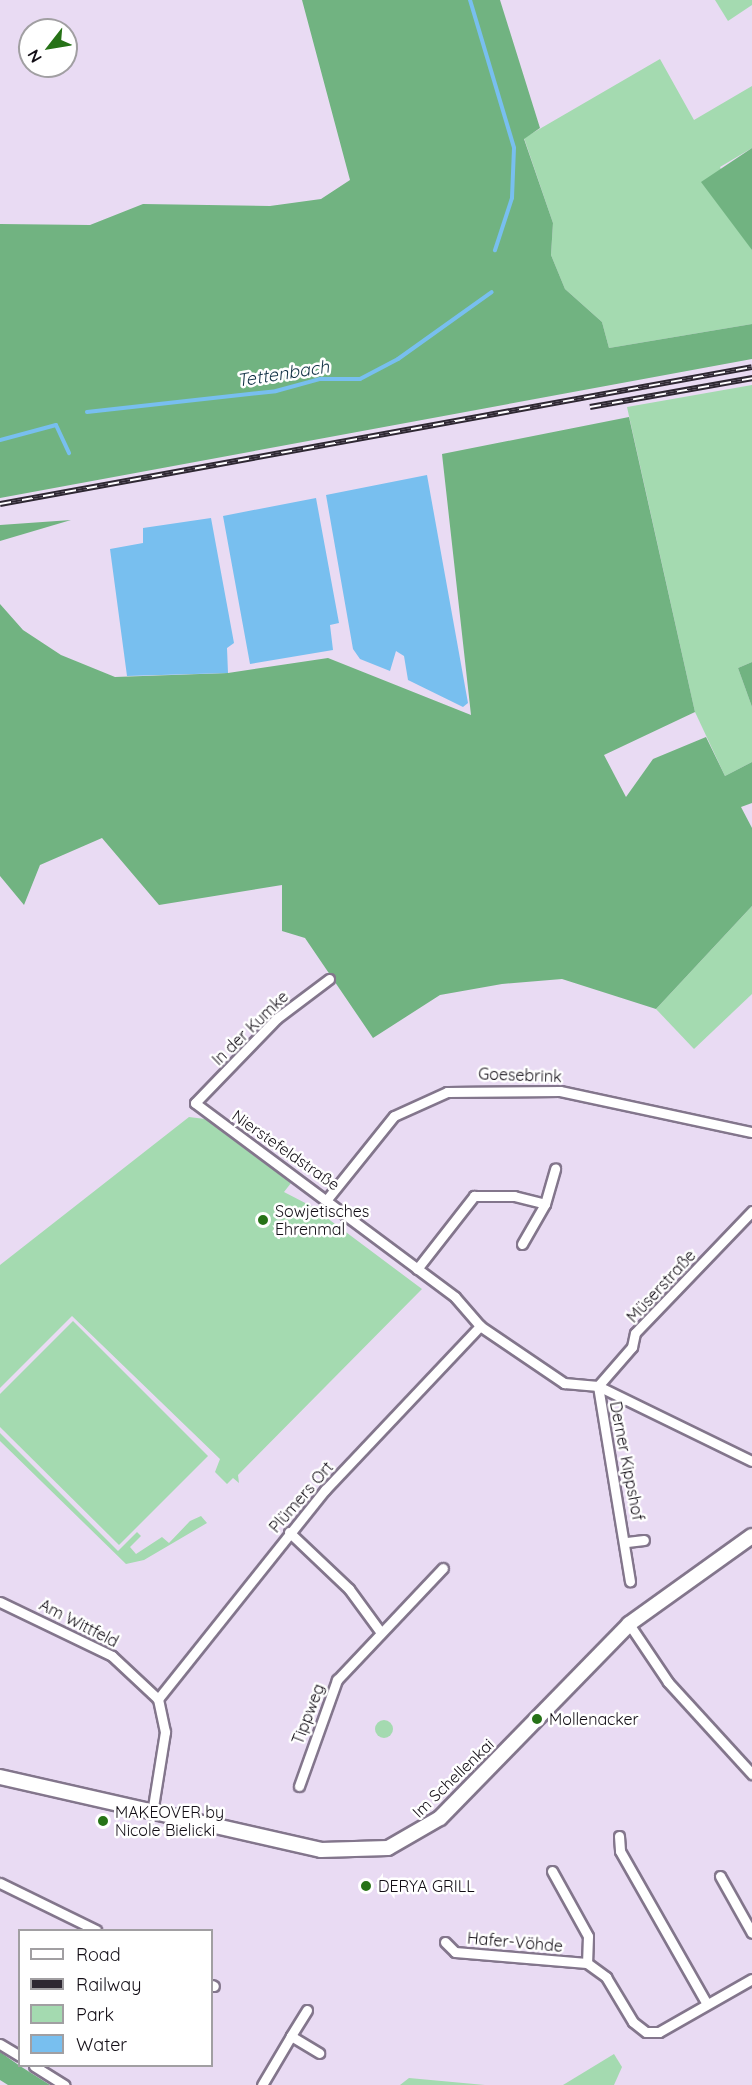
<!DOCTYPE html>
<html>
<head>
<meta charset="utf-8">
<style>
  body { margin:0 }
  #map { position:relative; width:752px; height:2085px; overflow:hidden; background:#e9dbf3; font-family:Quicksand,sans-serif }
  div>[style] { position:absolute }
  .green>* { inset:0; background:#a4dab0 }
  .round { border-radius:50% }
  .forest>* { inset:0; background:#71b381 }
  .water>* { inset:0; background:#78bfef }
  .stream>* { height:4px; margin:-2px; padding:0 2px; transform-origin:2px; border-radius:2px; background:#78bfef }
  .roads { filter:drop-shadow(2px 0 #83768c) drop-shadow(-2px 0 #83768c) drop-shadow(0 2px #83768c) drop-shadow(0 -2px #83768c) }
  .street>* { height:9px; margin:-4.5px; padding:0 4.5px; transform-origin:4.5px; border-radius:4.5px; background:#fff }
  .secondary>* { height:14px; margin:-7px; padding:0 7px; transform-origin:7px; border-radius:7px; background:#fff }
  .rail>* { height:6px; margin-top:-3px; transform-origin:0; background:repeating-linear-gradient(90deg,#fff 0 11px,#2e2832 0 22px); box-sizing:border-box; border-block:2px solid #2e2832 }
  .dots>* { width:16px; height:16px; translate:-50% -50%; box-sizing:border-box; border:3px solid #fff; border-radius:50% }
  span { translate:-50% -50%; white-space:nowrap; text-align:center; line-height:1.15; -webkit-text-stroke:5px #fff; paint-order:stroke }
  .street-label { font-size:16px; color:#130e16 }
  .poi-label { font-size:16px; color:#130e16 }
  .left { translate:0 -50%; text-align:left }
  .water-label { font-size:18px; color:#123246; font-style:italic }
  .legend { position:absolute; left:18px; top:1929px; width:195px; height:138px; box-sizing:border-box; background:#fff; border:2px solid #a19fa2; margin:0; padding:8px 10px; list-style:none; font-size:18px; color:#130e16 }
  .legend li { display:flex; align-items:center; gap:12px; height:30px }
  .legend b { width:30px; border:2px solid #a19fa2 }
  .north { position:absolute; left:18px; top:18px; width:60px; height:60px; box-sizing:border-box; background:#fff; border:2px solid #a19fa2; border-radius:50%; rotate:239deg; font-size:16px; font-weight:700; line-height:24px; text-align:center; color:#130e16 }
  .north::after { content:''; display:block; margin:auto; width:21px; height:27px; background:#267217; clip-path:polygon(50% 0,100% 100%,50% 72%,0 100%) }
</style>
</head>
<body>
<div id="map">
  <div class="green">
    <i style="clip-path:polygon(715px 0,752px 0,752px 5px,728px 21px)"></i>
    <i style="clip-path:polygon(660px 59px,694px 120px,752px 86px,752px 148px,720px 167px,752px 250px,752px 324px,609px 348px,602px 322px,565px 289px,551px 255px,553px 223px,524px 138px)"></i>
    <i style="clip-path:polygon(752px 385px,752px 662px,738px 668px,752px 707px,752px 762px,725px 776px,695px 712px,627px 407px)"></i>
    <i style="clip-path:polygon(752px 906px,752px 994px,694px 1049px,656px 1009px)"></i>
    <i style="clip-path:polygon(189px 1117px,205px 1119px,291px 1183px,284px 1192px,311px 1206px,422px 1289px,238px 1475px,239px 1483px,233px 1478px,227px 1484px,215px 1472px,220px 1459px,72px 1316px,0 1388px,0 1265px)"></i>
    <i style="clip-path:polygon(73px 1321px,208px 1456px,119px 1545px,0 1427px,0 1394px)"></i>
    <i style="clip-path:polygon(0 1433px,118px 1551px,137px 1532px,141px 1536px,130px 1547px,136px 1554px,162px 1537px,169px 1543px,190px 1521px,201px 1516px,207px 1523px,144px 1560px,126px 1564px,0 1441px)"></i>
    <i class="round" style="left:375px;top:1720px;width:18px;height:18px"></i>
    <i style="clip-path:polygon(614px 2054px,622px 2067px,614px 2085px,563px 2085px)"></i>
    <i style="clip-path:polygon(409px 2078px,485px 2085px,400px 2085px)"></i>
  </div>
  <div class="forest">
    <i style="clip-path:polygon(302px 0,500px 0,540px 128px,524px 139px,553px 223px,551px 255px,565px 289px,602px 322px,609px 348px,752px 324px,752px 359px,0 498px,0 224px,90px 225px,143px 204px,270px 206px,321px 199px,350px 180px)"></i>
    <i style="clip-path:polygon(752px 148px,752px 250px,701px 182px)"></i>
    <i style="clip-path:polygon(629px 417px,695px 712px,604px 755px,626px 797px,653px 759px,706px 737px,725px 776px,752px 762px,752px 803px,741px 807px,752px 828px,752px 906px,656px 1009px,562px 979px,502px 984px,440px 995px,373px 1038px,305px 938px,282px 931px,282px 885px,159px 905px,102px 838px,40px 865px,24px 905px,0 876px,0 604px,23px 630px,61px 655px,115px 677px,228px 673px,328px 658px,471px 715px,442px 454px)"></i>
    <i style="clip-path:polygon(71px 520px,0 541px,0 525px)"></i>
    <i style="clip-path:polygon(752px 662px,752px 707px,738px 668px)"></i>
    <i style="clip-path:polygon(0 2052px,20px 2066px,50px 2085px,8px 2085px,0 2080px)"></i>
  </div>
  <div class="water">
    <i style="clip-path:polygon(427px 475px,468px 703px,463px 707px,408px 680px,404px 656px,396px 651px,390px 671px,360px 659px,353px 649px,326px 495px)"></i>
    <i style="clip-path:polygon(316px 498px,339px 623px,330px 625px,333px 650px,250px 664px,223px 516px)"></i>
    <i style="clip-path:polygon(211px 518px,234px 643px,227px 648px,228px 673px,127px 676px,110px 549px,143px 543px,143px 528px)"></i>
  </div>
  <div class="stream">
    <i style="left:470px;top:0;width:154px;rotate:73.4deg"></i>
    <i style="left:514px;top:148px;width:50px;rotate:92.3deg"></i>
    <i style="left:512px;top:198px;width:55px;rotate:108.1deg"></i>
    <i style="left:87px;top:412px;width:190px;rotate:-6.3deg"></i>
    <i style="left:276px;top:391px;width:46px;rotate:-15.3deg"></i>
    <i style="left:320px;top:379px;width:40px"></i>
    <i style="left:360px;top:379px;width:43px;rotate:-27.8deg"></i>
    <i style="left:398px;top:359px;width:115px;rotate:-35.5deg"></i>
    <i style="left:0;top:440px;width:58px;rotate:-15deg"></i>
    <i style="left:56px;top:425px;width:31px;rotate:65deg"></i>
  </div>
  <div class="roads">
    <div class="street">
      <i style="left:329px;top:979px;width:65px;rotate:143.1deg"></i>
      <i style="left:277px;top:1018px;width:118px;rotate:134deg"></i>
      <i style="left:195px;top:1103px;width:324px;rotate:36.7deg"></i>
      <i style="left:455px;top:1297px;width:38px;rotate:49deg"></i>
      <i style="left:480px;top:1326px;width:102px;rotate:34.2deg"></i>
      <i style="left:564px;top:1383px;width:34px;rotate:5deg"></i>
      <i style="left:598px;top:1386px;width:171px;rotate:26deg"></i>
      <i style="left:328px;top:1198px;width:105px;rotate:-51.2deg"></i>
      <i style="left:394px;top:1116px;width:58px;rotate:-24.4deg"></i>
      <i style="left:447px;top:1092px;width:113px;rotate:-0.5deg"></i>
      <i style="left:560px;top:1091px;width:196px;rotate:12.1deg"></i>
      <i style="left:522px;top:1244px;width:46px;rotate:-60.1deg"></i>
      <i style="left:545px;top:1204px;width:37px;rotate:-74deg"></i>
      <i style="left:417px;top:1269px;width:93px;rotate:-52deg"></i>
      <i style="left:474px;top:1196px;width:40px"></i>
      <i style="left:514px;top:1196px;width:32px;rotate:14deg"></i>
      <i style="left:598px;top:1386px;width:52px;rotate:-48.9deg"></i>
      <i style="left:632px;top:1347px;width:14px;rotate:-78deg"></i>
      <i style="left:635px;top:1333px;width:169px;rotate:-46.2deg"></i>
      <i style="left:598px;top:1386px;width:198px;rotate:80.7deg"></i>
      <i style="left:289px;top:1532px;width:83px;rotate:43.5deg"></i>
      <i style="left:349px;top:1589px;width:51px;rotate:53.8deg"></i>
      <i style="left:627px;top:1542px;width:17px;rotate:-7deg"></i>
      <i style="left:0;top:1602px;width:124px;rotate:25.7deg"></i>
      <i style="left:112px;top:1656px;width:63px;rotate:43.1deg"></i>
      <i style="left:158px;top:1699px;width:34px;rotate:78deg"></i>
      <i style="left:165px;top:1732px;width:82px;rotate:99.1deg"></i>
      <i style="left:629px;top:1624px;width:70px;rotate:56.1deg"></i>
      <i style="left:668px;top:1682px;width:125px;rotate:47.6deg"></i>
      <i style="left:158px;top:1699px;width:268px;rotate:-51.4deg"></i>
      <i style="left:325px;top:1490px;width:226px;rotate:-46.6deg"></i>
      <i style="left:299px;top:1786px;width:113px;rotate:-70.3deg"></i>
      <i style="left:337px;top:1680px;width:154px;rotate:-46.6deg"></i>
      <i style="left:619px;top:1836px;width:15px;rotate:86deg"></i>
      <i style="left:620px;top:1851px;width:176px;rotate:60.4deg"></i>
      <i style="left:552px;top:1871px;width:74px;rotate:61deg"></i>
      <i style="left:588px;top:1936px;width:27px;rotate:92deg"></i>
      <i style="left:720px;top:1876px;width:65px;rotate:60.7deg"></i>
      <i style="left:0;top:1883px;width:107px;rotate:26.1deg"></i>
      <i style="left:445px;top:1942px;width:14px;rotate:45deg"></i>
      <i style="left:455px;top:1952px;width:132px;rotate:4.8deg"></i>
      <i style="left:587px;top:1963px;width:24px;rotate:36deg"></i>
      <i style="left:606px;top:1977px;width:52px;rotate:59deg"></i>
      <i style="left:633px;top:2022px;width:16px;rotate:38deg"></i>
      <i style="left:646px;top:2032px;width:13px"></i>
      <i style="left:659px;top:2032px;width:107px;rotate:-29.7deg"></i>
      <i style="left:212px;top:1985px;width:2px;rotate:27deg"></i>
      <i style="left:307px;top:2010px;width:31px;rotate:122deg"></i>
      <i style="left:291px;top:2036px;width:33px;rotate:31deg"></i>
      <i style="left:0;top:2044px;width:23px;rotate:31deg"></i>
      <i style="left:34px;top:2066px;width:36px;rotate:32deg"></i>
      <i style="left:262px;top:2085px;width:57px;rotate:-59.4deg"></i>
    </div>
    <div class="secondary">
      <i style="left:0;top:1777px;width:329px;rotate:12.8deg"></i>
      <i style="left:321px;top:1850px;width:67px;rotate:-1.7deg"></i>
      <i style="left:388px;top:1848px;width:60px;rotate:-30deg"></i>
      <i style="left:440px;top:1818px;width:271px;rotate:-45.7deg"></i>
      <i style="left:629px;top:1624px;width:151px;rotate:-35.6deg"></i>
    </div>
  </div>
  <div class="rail">
    <i style="left:590px;top:407px;width:165px;rotate:-10.1deg"></i>
    <i style="left:0;top:504px;width:764px;rotate:-10.32deg"></i>
  </div>
  <div class="dots">
    <i style="left:263px;top:1220px;background:#267217"></i>
    <i style="left:537px;top:1719px;background:#267217"></i>
    <i style="left:103px;top:1821px;background:#267217"></i>
    <i style="left:366px;top:1886px;background:#267217"></i>
  </div>
  <div class="street-label">
    <span style="left:250px;top:1028px;rotate:-44deg">In der Kumke</span>
    <span style="left:520px;top:1075px;rotate:2deg">Goesebrink</span>
    <span style="left:286px;top:1150px;rotate:35deg">Nierstefeldstraße</span>
    <span style="left:661px;top:1286px;rotate:-47deg">Müserstraße</span>
    <span style="left:627px;top:1461px;rotate:79deg">Derner Kippshof</span>
    <span style="left:301px;top:1497px;rotate:-49deg">Plümers Ort</span>
    <span style="left:79px;top:1623px;rotate:27deg">Am Wittfeld</span>
    <span style="left:308px;top:1714px;rotate:-69deg">Tippweg</span>
    <span style="left:453px;top:1778px;rotate:-44deg">Im Schellenkai</span>
    <span style="left:515px;top:1942px;rotate:5deg">Hafer-Vöhde</span>
  </div>
  <div class="poi-label">
    <span class="left" style="left:275px;top:1220px">Sowjetisches<br>Ehrenmal</span>
    <span class="left" style="left:549px;top:1719px">Mollenacker</span>
    <span class="left" style="left:115px;top:1821px">MAKEOVER by<br>Nicole Bielicki</span>
    <span class="left" style="left:378px;top:1886px">DERYA GRILL</span>
  </div>
  <div class="water-label">
    <span style="left:283px;top:374px;rotate:-9deg">Tettenbach</span>
  </div>
  <ul class="legend">
  <li><b style="height:8px;background:#fff"></b>Road</li>
  <li><b style="height:8px;background:#2e2832"></b>Railway</li>
  <li><b style="height:16px;background:#a4dab0"></b>Park</li>
  <li><b style="height:16px;background:#78bfef"></b>Water</li>
  </ul>
  <div class="north">N</div>
</div>
</body>
</html>
